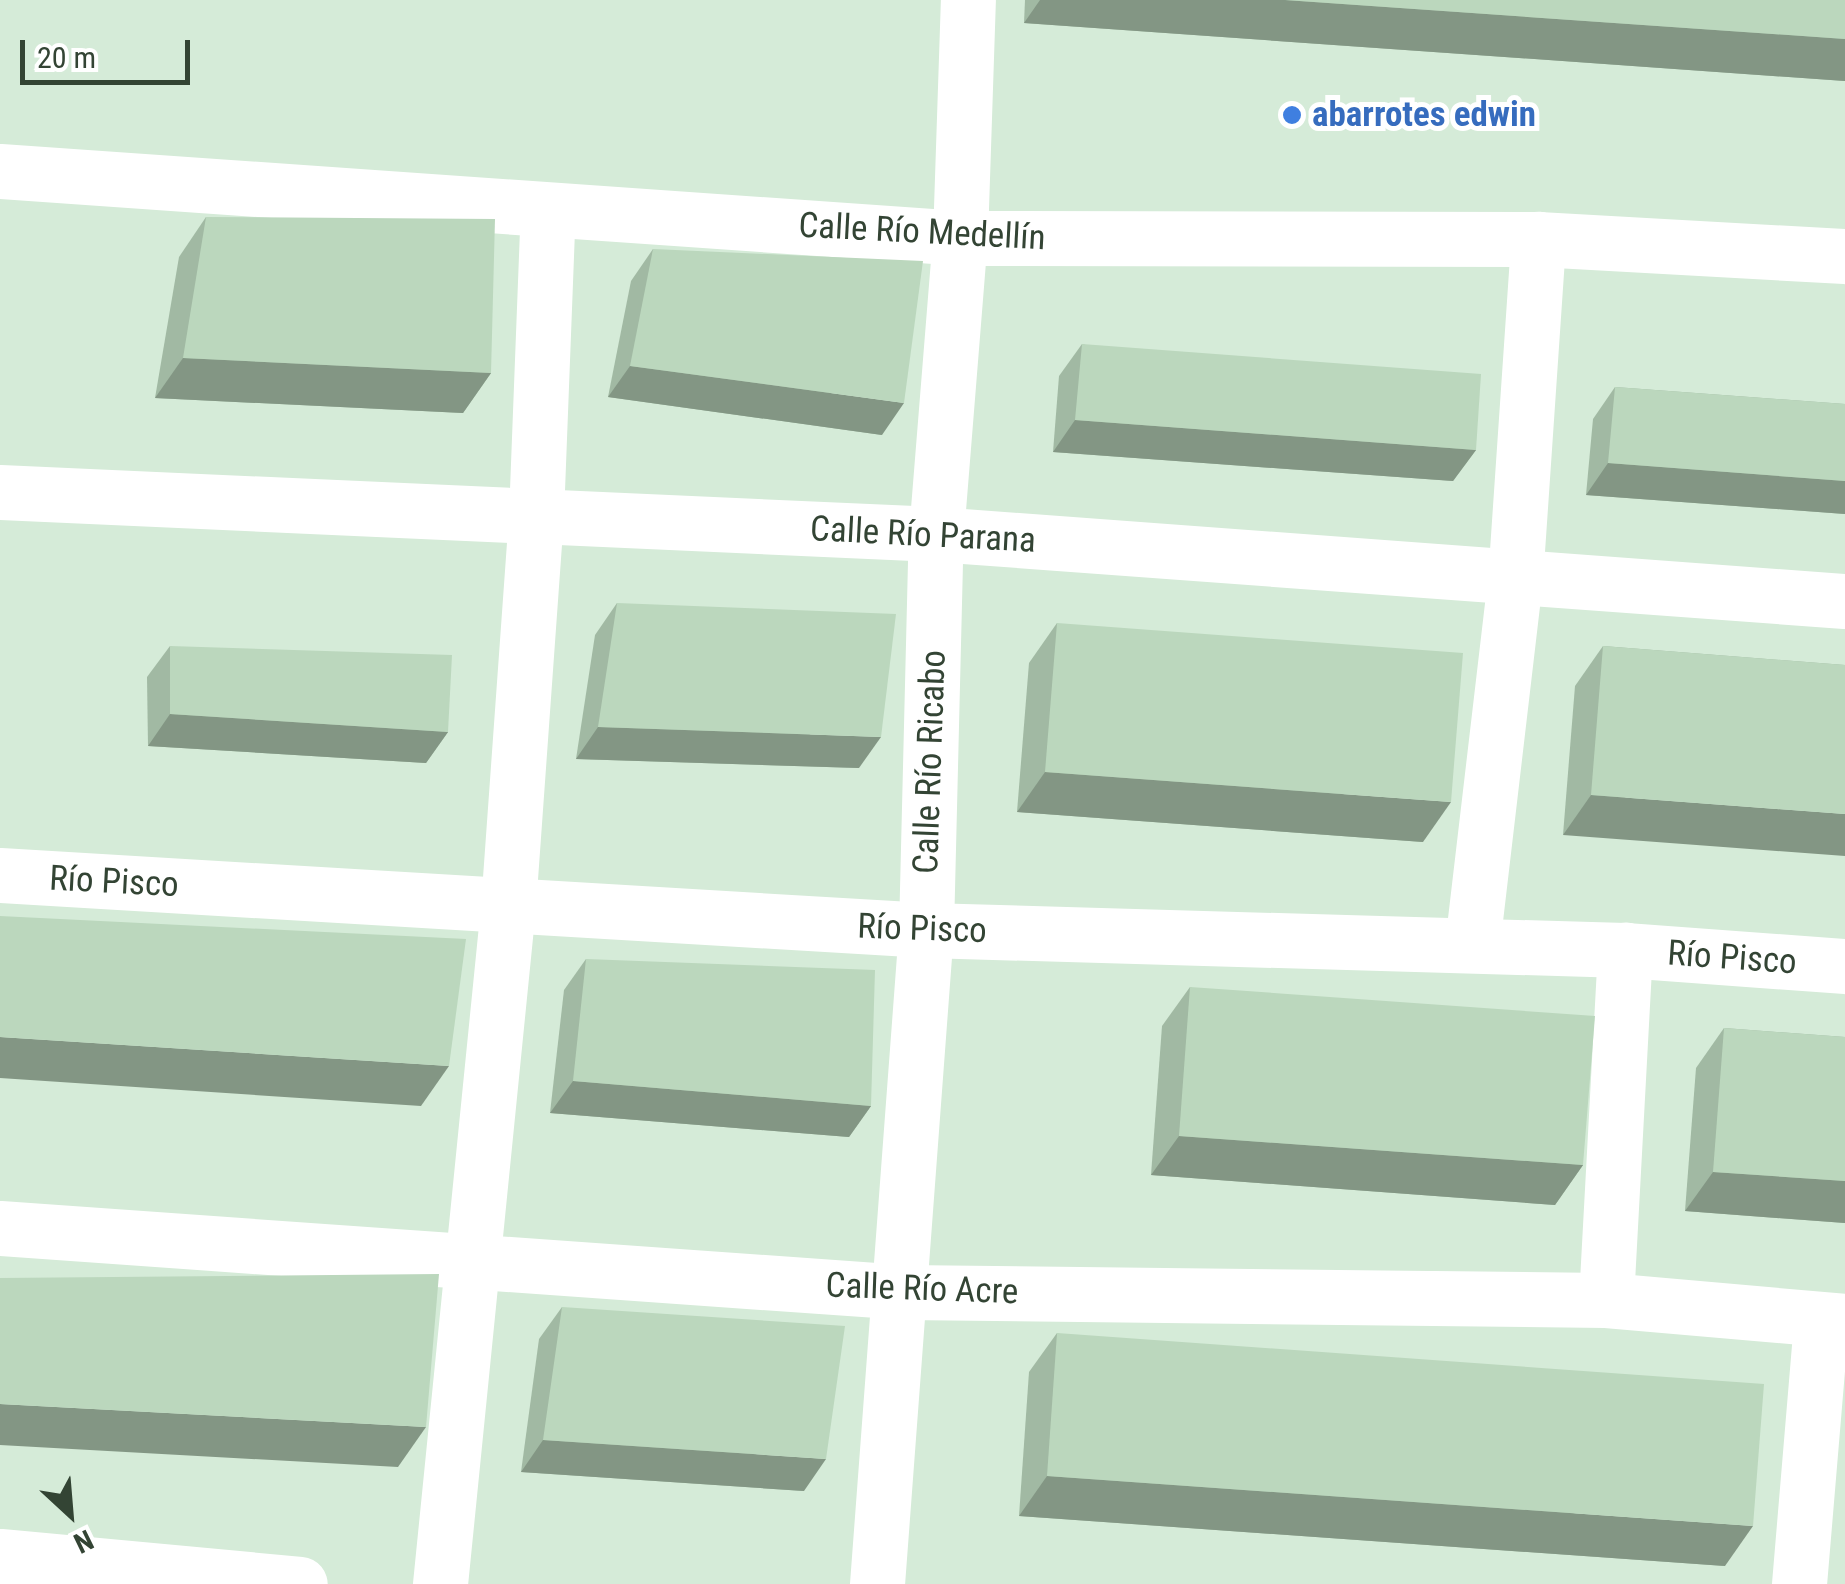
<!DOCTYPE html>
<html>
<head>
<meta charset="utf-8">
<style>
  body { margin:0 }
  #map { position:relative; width:1845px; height:1584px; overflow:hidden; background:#e3f2e6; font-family:"Roboto Condensed",sans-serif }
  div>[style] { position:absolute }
  .residential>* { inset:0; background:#d5ebd8 }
  .minor>* { height:55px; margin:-27.5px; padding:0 27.5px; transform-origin:27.5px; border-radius:27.5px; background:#fff }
  .wall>* { inset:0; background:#a1b9a3 }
  .shaded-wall>* { inset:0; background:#839684 }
  .building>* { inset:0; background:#bbd7bd }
  .dots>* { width:28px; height:28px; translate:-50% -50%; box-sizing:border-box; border:5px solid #fff; border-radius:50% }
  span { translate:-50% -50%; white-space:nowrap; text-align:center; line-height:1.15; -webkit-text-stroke:10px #fff; paint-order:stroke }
  .shop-label { font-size:35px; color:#366cbe; font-weight:700 }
  .left { translate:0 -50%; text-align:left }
  .street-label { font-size:35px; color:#334434 }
  .north { position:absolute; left:20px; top:1464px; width:100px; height:100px; -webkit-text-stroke:8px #fff; paint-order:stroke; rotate:154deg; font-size:28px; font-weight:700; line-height:40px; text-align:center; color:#334434 }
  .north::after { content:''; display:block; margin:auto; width:35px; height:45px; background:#334434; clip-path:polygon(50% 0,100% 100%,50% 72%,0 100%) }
  .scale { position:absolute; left:20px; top:40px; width:170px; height:45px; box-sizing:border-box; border:5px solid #334434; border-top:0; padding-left:12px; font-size:30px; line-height:35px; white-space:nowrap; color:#334434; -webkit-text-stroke:8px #fff; paint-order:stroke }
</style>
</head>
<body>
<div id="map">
  <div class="residential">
    <i style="clip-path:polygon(0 0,1845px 0,1845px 1584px,0 1584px)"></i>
  </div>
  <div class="minor">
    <i style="left:0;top:171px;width:962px;rotate:3.99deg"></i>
    <i style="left:960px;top:238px;width:578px;rotate:0.1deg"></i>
    <i style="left:1538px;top:239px;width:307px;rotate:3.2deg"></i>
    <i style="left:0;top:492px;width:937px;rotate:2.57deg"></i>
    <i style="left:936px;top:534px;width:911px;rotate:4.22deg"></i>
    <i style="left:0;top:875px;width:928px;rotate:3.4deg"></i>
    <i style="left:926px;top:930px;width:699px;rotate:1.64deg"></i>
    <i style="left:1625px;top:950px;width:221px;rotate:4.2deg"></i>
    <i style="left:1472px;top:945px;width:368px;rotate:-83.3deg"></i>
    <i style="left:1515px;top:580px;width:342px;rotate:-86.1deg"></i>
    <i style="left:0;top:1228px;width:905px;rotate:4.05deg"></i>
    <i style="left:903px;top:1292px;width:703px;rotate:0.65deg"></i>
    <i style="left:1606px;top:1300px;width:240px;rotate:5deg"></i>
    <i style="left:1606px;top:1300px;width:351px;rotate:-86.9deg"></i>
    <i style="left:0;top:1556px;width:301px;rotate:5.3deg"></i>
    <i style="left:440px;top:1584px;width:681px;rotate:-84.27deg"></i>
    <i style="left:508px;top:906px;width:391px;rotate:-85.9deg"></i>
    <i style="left:536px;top:516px;width:306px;rotate:-87.8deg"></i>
    <i style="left:877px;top:1584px;width:656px;rotate:-85.72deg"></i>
    <i style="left:926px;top:930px;width:396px;rotate:-88.6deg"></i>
    <i style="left:936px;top:534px;width:297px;rotate:-85.4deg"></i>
    <i style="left:960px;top:238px;width:238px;rotate:-88.1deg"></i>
    <i style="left:1799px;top:1584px;width:265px;rotate:-85.2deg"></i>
  </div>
  <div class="wall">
    <i style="clip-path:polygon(1025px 0,1845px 0,1845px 81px,1024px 23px)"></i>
    <i style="clip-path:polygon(206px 217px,491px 373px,463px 413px,155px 398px,179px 257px)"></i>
    <i style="clip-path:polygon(653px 249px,882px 435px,608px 397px,631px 281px)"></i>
    <i style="clip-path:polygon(1082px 344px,1476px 450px,1453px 481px,1053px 452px,1059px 376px)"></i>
    <i style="clip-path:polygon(1615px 387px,1845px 404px,1845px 514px,1586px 495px,1593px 419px)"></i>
    <i style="clip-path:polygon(617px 603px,859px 768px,576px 759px,595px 635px)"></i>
    <i style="clip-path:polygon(1057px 623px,1423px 842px,1017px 812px,1029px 663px)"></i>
    <i style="clip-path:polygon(170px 646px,448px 732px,426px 763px,148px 746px,147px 677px)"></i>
    <i style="clip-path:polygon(1603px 646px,1845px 665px,1563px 835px,1575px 686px)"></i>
    <i style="clip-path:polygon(586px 959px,871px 1106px,849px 1137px,550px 1113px,564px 990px)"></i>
    <i style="clip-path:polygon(1190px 987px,1583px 1165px,1555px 1205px,1151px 1175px,1162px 1026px)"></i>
    <i style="clip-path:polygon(1724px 1028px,1845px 1037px,1845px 1223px,1685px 1211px,1696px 1068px)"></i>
    <i style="clip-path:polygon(562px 1307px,804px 1491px,521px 1472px,539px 1339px)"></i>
    <i style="clip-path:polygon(1057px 1333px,1725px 1566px,1019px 1516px,1029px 1372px)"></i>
  </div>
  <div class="shaded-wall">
    <i style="clip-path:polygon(1040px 0,1285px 0,1845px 39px,1845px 81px,1024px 23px)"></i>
    <i style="clip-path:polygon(183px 358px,491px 373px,463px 413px,155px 398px)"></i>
    <i style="clip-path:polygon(630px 366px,904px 403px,882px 435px,608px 397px)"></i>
    <i style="clip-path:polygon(1075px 420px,1476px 450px,1453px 481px,1053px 452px)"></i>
    <i style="clip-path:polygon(1608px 463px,1845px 481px,1845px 514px,1586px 495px)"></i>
    <i style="clip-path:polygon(170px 714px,448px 732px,426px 763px,148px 746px)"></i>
    <i style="clip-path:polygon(598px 727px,881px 737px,859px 768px,576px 759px)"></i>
    <i style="clip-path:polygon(1045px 772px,1451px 802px,1423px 842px,1017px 812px)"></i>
    <i style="clip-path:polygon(1591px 795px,1845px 814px,1845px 856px,1563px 835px)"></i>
    <i style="clip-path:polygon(0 1037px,449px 1066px,421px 1106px,0 1078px)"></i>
    <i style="clip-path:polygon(573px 1081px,871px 1106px,849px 1137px,550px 1113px)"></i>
    <i style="clip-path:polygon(1179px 1136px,1583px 1165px,1555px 1205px,1151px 1175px)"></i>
    <i style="clip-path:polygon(1713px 1172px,1845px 1181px,1845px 1223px,1685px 1211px)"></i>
    <i style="clip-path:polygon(0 1404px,426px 1427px,398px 1467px,0 1445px)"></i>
    <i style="clip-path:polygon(543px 1440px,826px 1459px,804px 1491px,521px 1472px)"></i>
    <i style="clip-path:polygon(1047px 1476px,1753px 1526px,1725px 1566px,1019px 1516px)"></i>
  </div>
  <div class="building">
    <i style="clip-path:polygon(1285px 0,1845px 0,1845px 39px)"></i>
    <i style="clip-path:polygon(206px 217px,495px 219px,491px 373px,183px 358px)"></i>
    <i style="clip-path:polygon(653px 249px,923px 261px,904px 403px,630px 366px)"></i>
    <i style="clip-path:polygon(1082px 344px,1481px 374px,1476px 450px,1075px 420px)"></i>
    <i style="clip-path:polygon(1615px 387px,1845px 404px,1845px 481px,1608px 463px)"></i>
    <i style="clip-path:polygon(617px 603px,896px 614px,881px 737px,598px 727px)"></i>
    <i style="clip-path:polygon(1057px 623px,1463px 653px,1451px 802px,1045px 772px)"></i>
    <i style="clip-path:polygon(170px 646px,452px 655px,448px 732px,170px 714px)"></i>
    <i style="clip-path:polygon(1603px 646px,1845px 665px,1845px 814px,1591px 795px)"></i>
    <i style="clip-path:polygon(0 916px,466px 939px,449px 1066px,0 1037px)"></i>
    <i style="clip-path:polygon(586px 959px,875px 970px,871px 1106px,573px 1081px)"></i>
    <i style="clip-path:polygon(1190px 987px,1595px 1016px,1583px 1165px,1179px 1136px)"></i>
    <i style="clip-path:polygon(1724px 1028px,1845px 1037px,1845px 1181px,1713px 1172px)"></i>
    <i style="clip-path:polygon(439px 1274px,426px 1427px,0 1404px,0 1278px)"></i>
    <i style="clip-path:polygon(562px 1307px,845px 1326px,826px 1459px,543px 1440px)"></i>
    <i style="clip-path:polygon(1057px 1333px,1764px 1384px,1753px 1526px,1047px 1476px)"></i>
  </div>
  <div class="dots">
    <i style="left:1292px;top:115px;background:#3f7fe0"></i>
  </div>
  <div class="shop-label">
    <span class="left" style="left:1312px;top:115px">abarrotes edwin</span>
  </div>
  <div class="street-label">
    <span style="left:922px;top:232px;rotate:3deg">Calle Río Medellín</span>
    <span style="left:923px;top:535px;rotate:3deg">Calle Río Parana</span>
    <span style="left:930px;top:762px;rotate:-88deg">Calle Río Ricabo</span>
    <span style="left:114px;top:882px;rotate:3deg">Río Pisco</span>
    <span style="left:922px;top:929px;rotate:2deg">Río Pisco</span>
    <span style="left:1732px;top:958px;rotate:4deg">Río Pisco</span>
    <span style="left:922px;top:1289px;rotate:2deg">Calle Río Acre</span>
  </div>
  <div class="north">N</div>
  <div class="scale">20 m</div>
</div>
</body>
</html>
